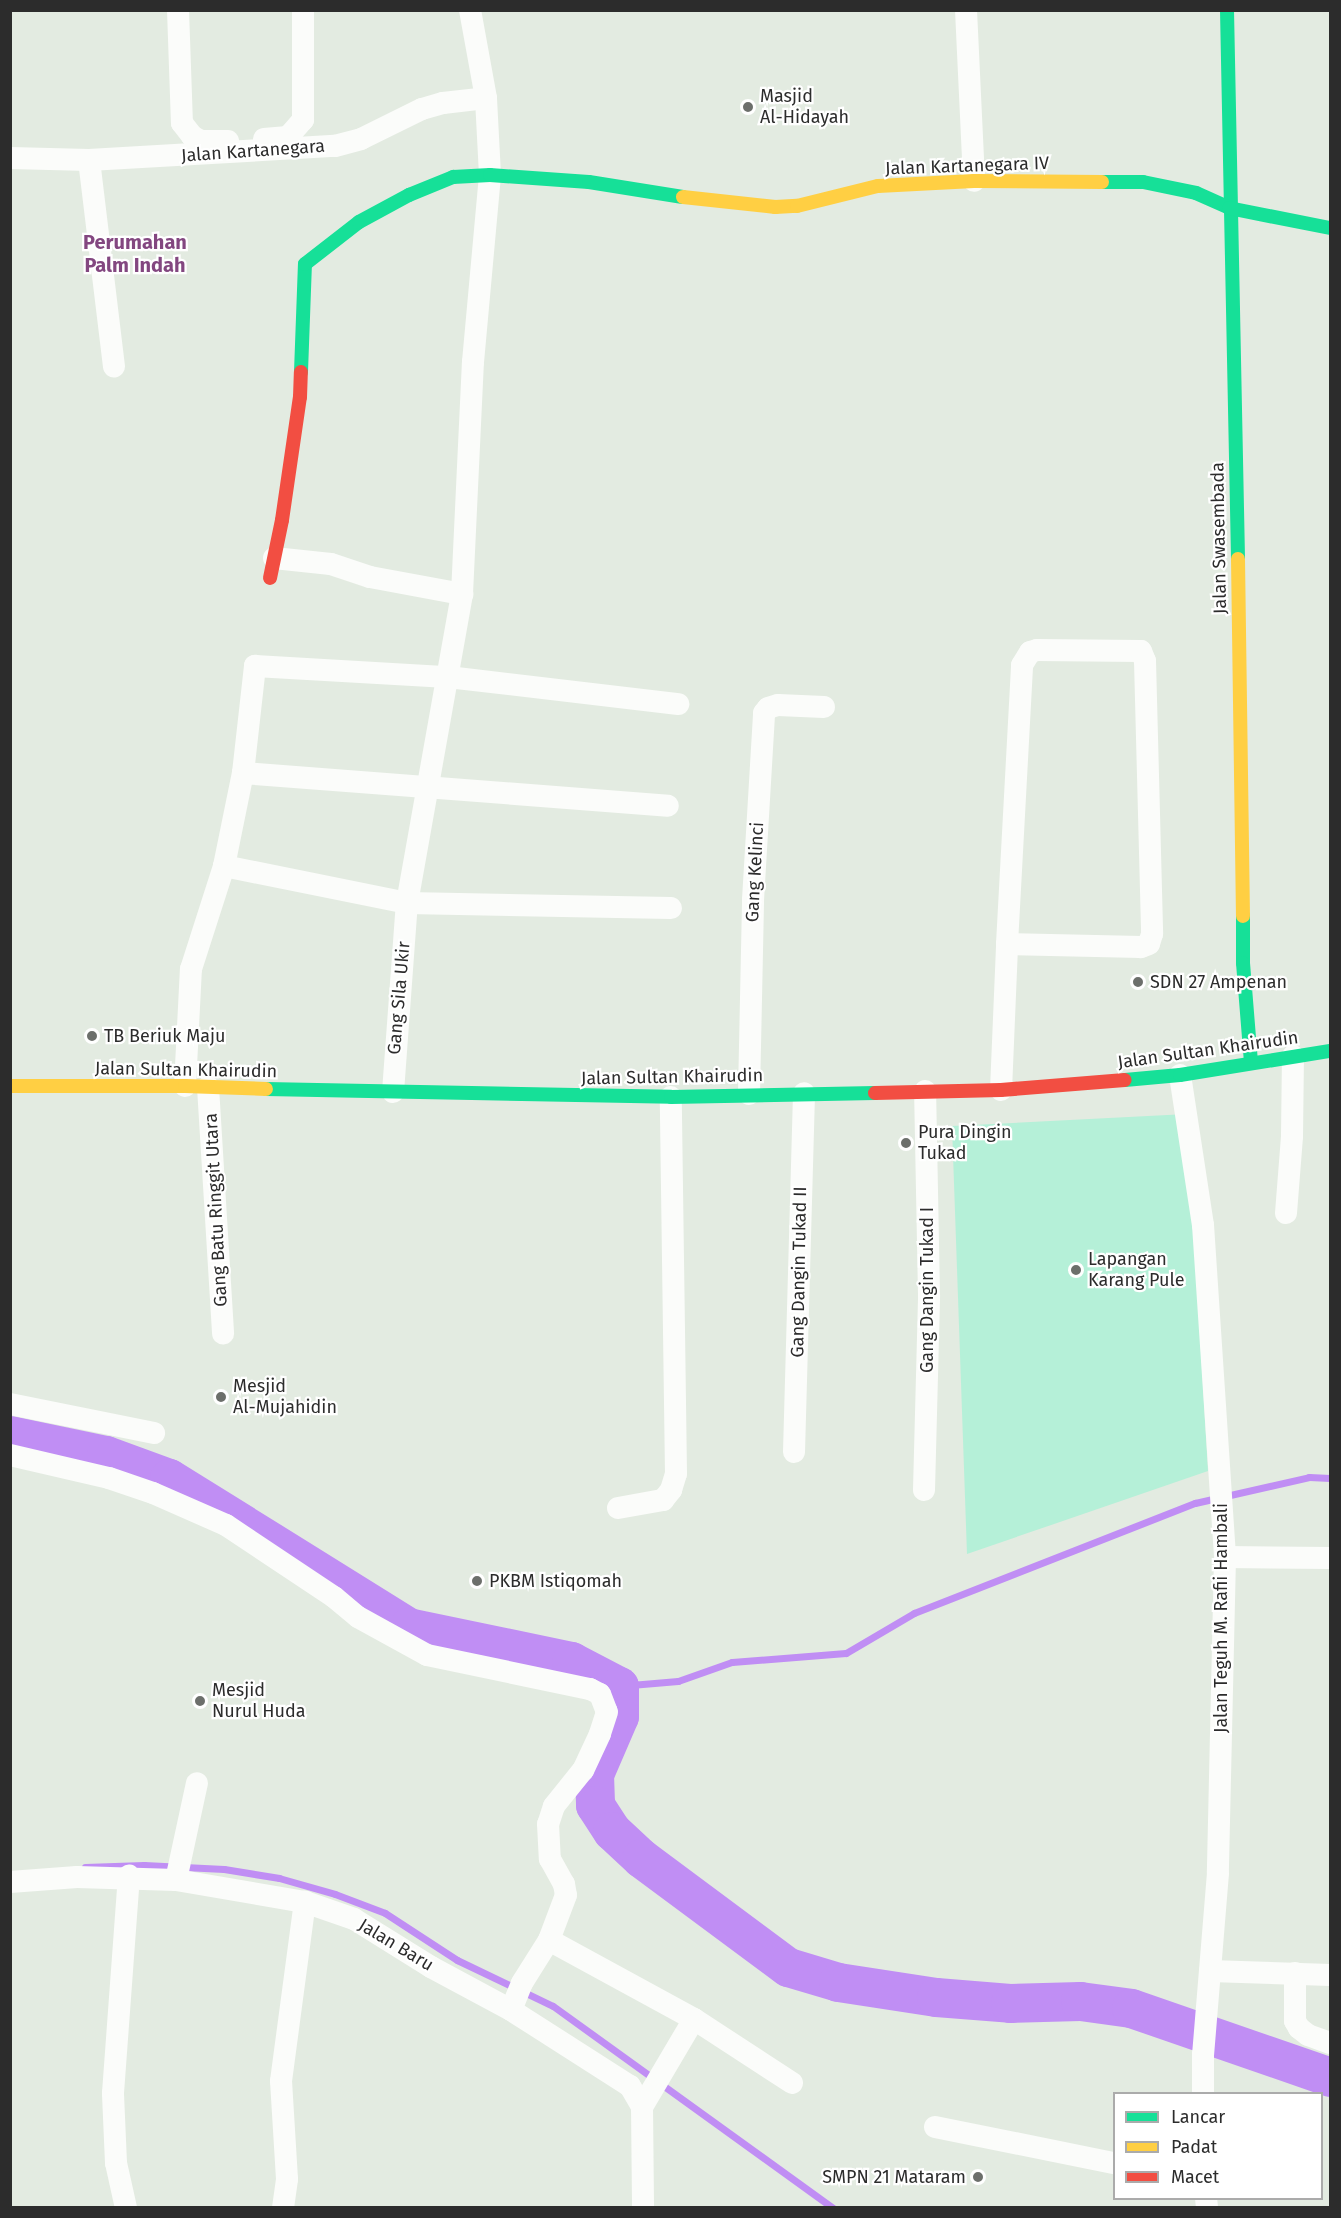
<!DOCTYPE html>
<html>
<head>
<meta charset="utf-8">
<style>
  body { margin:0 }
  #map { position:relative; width:1341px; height:2218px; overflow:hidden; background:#e3ebe1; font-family:"Fira Sans",sans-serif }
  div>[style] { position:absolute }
  .pitch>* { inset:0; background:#b5f0d8 }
  .stream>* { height:7px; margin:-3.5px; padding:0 3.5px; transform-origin:3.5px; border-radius:3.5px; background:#c08ef4 }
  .river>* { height:39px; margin:-19.5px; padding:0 19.5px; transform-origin:19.5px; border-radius:19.5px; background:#c08ef4 }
  .street>* { height:22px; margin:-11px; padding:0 11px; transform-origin:11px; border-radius:11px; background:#fbfcfa }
  .fast>* { height:14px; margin:-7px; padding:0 7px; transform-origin:7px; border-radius:7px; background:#16e098 }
  .slow>* { height:14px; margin:-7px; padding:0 7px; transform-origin:7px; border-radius:7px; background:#ffcf43 }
  .jam>* { height:14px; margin:-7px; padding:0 7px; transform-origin:7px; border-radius:7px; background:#f24e42 }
  .dots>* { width:16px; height:16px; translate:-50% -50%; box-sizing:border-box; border:3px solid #fff; border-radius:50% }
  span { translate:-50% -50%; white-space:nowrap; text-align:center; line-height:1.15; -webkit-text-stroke:4.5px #fff; paint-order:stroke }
  .poi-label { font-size:18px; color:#2c2c2c }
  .left { translate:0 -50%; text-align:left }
  .right { translate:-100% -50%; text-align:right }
  .street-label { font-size:18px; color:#2c2c2c }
  .neighbourhood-label { font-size:20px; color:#834780; font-weight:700 }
  .frame { position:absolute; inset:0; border:12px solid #2c2c2c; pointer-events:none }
  .legend { position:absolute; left:1113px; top:2092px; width:210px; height:108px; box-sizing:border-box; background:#fff; border:2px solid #ababab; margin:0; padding:8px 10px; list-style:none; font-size:18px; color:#2c2c2c }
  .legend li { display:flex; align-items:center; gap:12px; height:30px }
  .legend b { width:30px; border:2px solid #ababab }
</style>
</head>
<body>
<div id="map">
  <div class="pitch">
    <i style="clip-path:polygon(1187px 1114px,1208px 1471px,967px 1554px,952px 1126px)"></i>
  </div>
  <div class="stream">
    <i style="left:619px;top:1686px;width:59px;rotate:-4.8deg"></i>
    <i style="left:678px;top:1681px;width:57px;rotate:-19.4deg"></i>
    <i style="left:732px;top:1662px;width:114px;rotate:-4.5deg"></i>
    <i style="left:846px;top:1653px;width:79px;rotate:-30.5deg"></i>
    <i style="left:914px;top:1613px;width:302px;rotate:-21.4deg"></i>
    <i style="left:1195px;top:1503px;width:117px;rotate:-12.8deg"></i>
    <i style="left:1309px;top:1477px;width:21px;rotate:3deg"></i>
    <i style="left:85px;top:1867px;width:59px;rotate:-1.9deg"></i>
    <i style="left:144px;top:1865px;width:80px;rotate:2.9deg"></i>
    <i style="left:224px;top:1869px;width:56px;rotate:9.3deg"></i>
    <i style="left:279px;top:1878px;width:58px;rotate:15.9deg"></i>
    <i style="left:335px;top:1894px;width:53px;rotate:20.8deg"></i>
    <i style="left:385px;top:1913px;width:86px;rotate:33.1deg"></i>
    <i style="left:457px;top:1960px;width:106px;rotate:25.6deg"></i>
    <i style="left:553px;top:2006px;width:345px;rotate:35.8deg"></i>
  </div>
  <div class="river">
    <i style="left:10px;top:1435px;width:98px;rotate:11.8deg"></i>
    <i style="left:106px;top:1455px;width:67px;rotate:20.1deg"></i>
    <i style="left:169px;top:1478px;width:282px;rotate:31.9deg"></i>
    <i style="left:408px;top:1627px;width:167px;rotate:11.8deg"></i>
    <i style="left:571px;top:1661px;width:54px;rotate:27.5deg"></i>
    <i style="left:619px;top:1686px;width:30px;rotate:90deg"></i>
    <i style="left:619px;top:1716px;width:63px;rotate:113.3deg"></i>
    <i style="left:594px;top:1774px;width:31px;rotate:88deg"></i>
    <i style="left:595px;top:1805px;width:31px;rotate:57deg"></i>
    <i style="left:612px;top:1831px;width:40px;rotate:43deg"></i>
    <i style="left:641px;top:1858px;width:183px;rotate:36.6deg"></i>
    <i style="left:788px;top:1967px;width:52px;rotate:16.7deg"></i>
    <i style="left:838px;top:1982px;width:99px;rotate:8.7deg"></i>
    <i style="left:936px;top:1997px;width:74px;rotate:4.6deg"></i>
    <i style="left:1010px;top:2003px;width:70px;rotate:-1.6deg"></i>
    <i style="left:1080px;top:2001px;width:51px;rotate:7.8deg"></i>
    <i style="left:1131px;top:2008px;width:211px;rotate:19.1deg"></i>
  </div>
  <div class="street">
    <i style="left:178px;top:10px;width:113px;rotate:88deg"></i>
    <i style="left:182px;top:123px;width:16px;rotate:52deg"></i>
    <i style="left:192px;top:136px;width:10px;rotate:29deg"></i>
    <i style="left:201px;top:141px;width:27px"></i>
    <i style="left:966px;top:10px;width:171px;rotate:87.3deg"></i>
    <i style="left:264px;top:139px;width:24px;rotate:-5deg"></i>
    <i style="left:288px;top:137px;width:23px;rotate:-49deg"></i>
    <i style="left:303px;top:120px;width:110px;rotate:-90deg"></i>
    <i style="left:10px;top:158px;width:79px;rotate:1.5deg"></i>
    <i style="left:89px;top:160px;width:246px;rotate:-3.3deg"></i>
    <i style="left:335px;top:146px;width:27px;rotate:-15deg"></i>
    <i style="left:361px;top:139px;width:68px;rotate:-26.2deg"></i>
    <i style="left:422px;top:109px;width:22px;rotate:-16deg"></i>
    <i style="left:443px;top:103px;width:43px;rotate:-6.6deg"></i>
    <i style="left:89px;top:160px;width:208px;rotate:83.1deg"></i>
    <i style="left:274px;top:558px;width:57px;rotate:6deg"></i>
    <i style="left:331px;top:564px;width:41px;rotate:18.4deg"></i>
    <i style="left:370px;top:577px;width:94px;rotate:10.5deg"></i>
    <i style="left:243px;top:773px;width:426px;rotate:4.4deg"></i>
    <i style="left:224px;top:866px;width:187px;rotate:11.4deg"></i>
    <i style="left:407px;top:903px;width:264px;rotate:1.1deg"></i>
    <i style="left:1180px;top:1075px;width:152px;rotate:81.3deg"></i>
    <i style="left:1203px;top:1225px;width:333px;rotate:86.2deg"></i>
    <i style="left:1225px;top:1557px;width:316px;rotate:91.3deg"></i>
    <i style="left:1218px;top:1873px;width:182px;rotate:94.7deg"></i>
    <i style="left:1203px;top:2054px;width:40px;rotate:90deg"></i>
    <i style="left:185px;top:1086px;width:117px;rotate:-87.1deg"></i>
    <i style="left:191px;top:969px;width:108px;rotate:-72.2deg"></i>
    <i style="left:224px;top:866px;width:95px;rotate:-78.5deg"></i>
    <i style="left:243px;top:773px;width:108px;rotate:-83.6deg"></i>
    <i style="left:255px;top:666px;width:193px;rotate:3.3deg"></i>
    <i style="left:448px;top:677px;width:232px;rotate:6.7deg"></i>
    <i style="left:208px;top:1087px;width:247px;rotate:86.5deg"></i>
    <i style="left:1001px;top:1090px;width:146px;rotate:-87.6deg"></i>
    <i style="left:1007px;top:944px;width:279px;rotate:-86.9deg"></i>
    <i style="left:1022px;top:665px;width:15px;rotate:-58deg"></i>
    <i style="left:1030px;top:652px;width:7px;rotate:-16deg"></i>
    <i style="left:1037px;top:650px;width:104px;rotate:0.6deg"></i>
    <i style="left:1141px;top:651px;width:11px;rotate:68deg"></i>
    <i style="left:1145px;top:661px;width:273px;rotate:88.5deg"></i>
    <i style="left:1152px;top:934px;width:10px;rotate:107deg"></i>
    <i style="left:1149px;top:944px;width:9px;rotate:159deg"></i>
    <i style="left:1141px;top:947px;width:134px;rotate:-178.7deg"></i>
    <i style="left:393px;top:1092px;width:190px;rotate:-85.8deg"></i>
    <i style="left:407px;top:903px;width:314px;rotate:-79.9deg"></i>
    <i style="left:462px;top:594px;width:232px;rotate:-87.3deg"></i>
    <i style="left:473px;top:362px;width:188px;rotate:-84.8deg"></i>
    <i style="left:490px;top:175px;width:77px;rotate:-93deg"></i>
    <i style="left:486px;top:98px;width:89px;rotate:-100.3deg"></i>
    <i style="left:749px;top:1094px;width:194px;rotate:-88.8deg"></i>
    <i style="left:753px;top:900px;width:187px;rotate:-86.6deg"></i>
    <i style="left:764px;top:713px;width:6px;rotate:-51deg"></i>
    <i style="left:768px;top:708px;width:10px;rotate:-17deg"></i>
    <i style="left:778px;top:705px;width:46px;rotate:2.5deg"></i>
    <i style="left:1286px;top:1213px;width:77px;rotate:-85.5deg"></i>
    <i style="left:1292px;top:1136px;width:80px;rotate:-89.3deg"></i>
    <i style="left:10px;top:1404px;width:147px;rotate:11.4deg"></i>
    <i style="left:794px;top:1452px;width:359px;rotate:-88.4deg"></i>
    <i style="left:10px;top:1455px;width:102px;rotate:13.1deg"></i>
    <i style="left:109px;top:1478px;width:46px;rotate:18.8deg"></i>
    <i style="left:153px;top:1493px;width:80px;rotate:23.7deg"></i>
    <i style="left:226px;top:1525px;width:130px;rotate:33.7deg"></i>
    <i style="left:334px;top:1597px;width:31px;rotate:40deg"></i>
    <i style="left:358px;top:1617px;width:79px;rotate:28.8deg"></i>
    <i style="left:427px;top:1655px;width:167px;rotate:11.8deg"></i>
    <i style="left:590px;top:1689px;width:11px;rotate:27deg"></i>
    <i style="left:600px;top:1694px;width:19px;rotate:69deg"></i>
    <i style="left:607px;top:1712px;width:23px;rotate:108deg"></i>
    <i style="left:600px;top:1734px;width:40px;rotate:115deg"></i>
    <i style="left:583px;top:1770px;width:46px;rotate:128.9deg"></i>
    <i style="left:554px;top:1806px;width:19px;rotate:108deg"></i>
    <i style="left:548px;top:1824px;width:35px;rotate:87deg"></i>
    <i style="left:550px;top:1859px;width:29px;rotate:61deg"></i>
    <i style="left:564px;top:1884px;width:11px;rotate:80deg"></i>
    <i style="left:566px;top:1895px;width:48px;rotate:110.7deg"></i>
    <i style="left:549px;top:1940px;width:51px;rotate:122.1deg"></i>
    <i style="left:522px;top:1983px;width:29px;rotate:112deg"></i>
    <i style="left:924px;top:1490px;width:195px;rotate:-88.5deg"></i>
    <i style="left:929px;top:1295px;width:204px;rotate:-91.1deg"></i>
    <i style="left:618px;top:1508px;width:46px;rotate:-10.1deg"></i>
    <i style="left:663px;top:1500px;width:13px;rotate:-51deg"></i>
    <i style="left:671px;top:1490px;width:17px;rotate:-73deg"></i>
    <i style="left:676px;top:1474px;width:377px;rotate:-90.8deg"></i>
    <i style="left:1225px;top:1557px;width:105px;rotate:0.5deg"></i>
    <i style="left:176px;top:1880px;width:99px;rotate:-77.8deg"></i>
    <i style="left:10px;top:1882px;width:67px;rotate:-4.3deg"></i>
    <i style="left:77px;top:1877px;width:99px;rotate:1.7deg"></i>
    <i style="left:176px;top:1880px;width:131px;rotate:9.7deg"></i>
    <i style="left:305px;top:1902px;width:52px;rotate:19.1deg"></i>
    <i style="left:354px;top:1919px;width:91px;rotate:31.9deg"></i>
    <i style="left:431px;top:1967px;width:91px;rotate:28.3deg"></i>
    <i style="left:511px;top:2010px;width:141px;rotate:32.6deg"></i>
    <i style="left:630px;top:2086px;width:24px;rotate:60deg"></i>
    <i style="left:642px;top:2107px;width:101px;rotate:89.4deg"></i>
    <i style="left:549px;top:1940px;width:165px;rotate:28.6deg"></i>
    <i style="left:694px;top:2019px;width:102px;rotate:120.6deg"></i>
    <i style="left:1210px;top:1971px;width:120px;rotate:1.9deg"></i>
    <i style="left:1295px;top:1973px;width:48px;rotate:90deg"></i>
    <i style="left:1295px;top:2021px;width:8px;rotate:60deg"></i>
    <i style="left:1299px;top:2028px;width:11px;rotate:38deg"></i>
    <i style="left:1308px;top:2035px;width:23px;rotate:20deg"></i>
    <i style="left:694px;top:2019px;width:117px;rotate:33.1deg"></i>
    <i style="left:935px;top:2127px;width:183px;rotate:11.4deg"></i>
    <i style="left:1206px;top:2198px;width:10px;rotate:84deg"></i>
    <i style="left:126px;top:2208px;width:46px;rotate:-102.5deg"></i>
    <i style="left:116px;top:2163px;width:70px;rotate:-92.5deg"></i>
    <i style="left:113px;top:2093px;width:218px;rotate:-85.8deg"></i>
    <i style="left:283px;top:2208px;width:29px;rotate:-82deg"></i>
    <i style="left:287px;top:2179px;width:98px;rotate:-93.5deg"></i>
    <i style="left:281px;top:2081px;width:181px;rotate:-82.4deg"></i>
  </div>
  <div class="fast">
    <i style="left:1227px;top:10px;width:549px;rotate:88.85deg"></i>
    <i style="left:1102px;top:182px;width:41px"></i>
    <i style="left:1143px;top:182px;width:54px;rotate:11.7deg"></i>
    <i style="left:1196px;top:193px;width:36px;rotate:24deg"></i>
    <i style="left:1229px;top:208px;width:103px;rotate:11.2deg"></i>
    <i style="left:301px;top:372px;width:108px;rotate:-87.9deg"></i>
    <i style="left:305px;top:264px;width:68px;rotate:-37.9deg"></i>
    <i style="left:359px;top:222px;width:57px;rotate:-28.4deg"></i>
    <i style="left:409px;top:195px;width:48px;rotate:-22.2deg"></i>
    <i style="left:453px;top:177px;width:37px;rotate:-3deg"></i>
    <i style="left:490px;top:175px;width:99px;rotate:4deg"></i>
    <i style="left:589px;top:182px;width:95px;rotate:9.1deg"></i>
    <i style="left:1243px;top:916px;width:47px;rotate:90deg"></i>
    <i style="left:1243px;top:963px;width:100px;rotate:85.4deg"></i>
    <i style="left:1125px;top:1080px;width:55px;rotate:-5.2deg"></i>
    <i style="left:1180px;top:1075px;width:152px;rotate:-9.1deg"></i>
    <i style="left:266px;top:1089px;width:405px;rotate:1.1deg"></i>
    <i style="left:671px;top:1097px;width:204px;rotate:-1.1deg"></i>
  </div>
  <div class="slow">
    <i style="left:683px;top:197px;width:93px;rotate:6.2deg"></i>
    <i style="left:775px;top:207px;width:22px;rotate:-3deg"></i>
    <i style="left:797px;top:206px;width:83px;rotate:-13.9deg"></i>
    <i style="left:878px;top:186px;width:96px;rotate:-3deg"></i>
    <i style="left:974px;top:181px;width:128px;rotate:0.4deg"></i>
    <i style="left:1238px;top:559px;width:357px;rotate:89.2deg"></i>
    <i style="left:10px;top:1086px;width:175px"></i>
    <i style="left:185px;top:1086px;width:81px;rotate:2.1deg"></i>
  </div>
  <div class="jam">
    <i style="left:270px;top:578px;width:59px;rotate:-78.3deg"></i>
    <i style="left:282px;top:520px;width:124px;rotate:-81.7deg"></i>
    <i style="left:300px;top:397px;width:25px;rotate:-88deg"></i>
    <i style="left:875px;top:1093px;width:126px;rotate:-1.4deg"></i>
    <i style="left:1001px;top:1090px;width:124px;rotate:-4.6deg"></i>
  </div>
  <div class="dots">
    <i style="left:748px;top:107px;background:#6c6f6b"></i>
    <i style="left:1138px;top:982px;background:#6c6f6b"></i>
    <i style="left:92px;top:1036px;background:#6c6f6b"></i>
    <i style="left:906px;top:1143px;background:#6c6f6b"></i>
    <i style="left:1076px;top:1270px;background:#6c6f6b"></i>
    <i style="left:221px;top:1397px;background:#6c6f6b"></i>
    <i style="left:477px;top:1581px;background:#6c6f6b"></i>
    <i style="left:200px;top:1701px;background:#6c6f6b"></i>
    <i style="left:978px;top:2177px;background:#6c6f6b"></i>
  </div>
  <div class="poi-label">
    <span class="left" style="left:760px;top:107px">Masjid<br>Al-Hidayah</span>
    <span class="left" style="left:1150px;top:982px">SDN 27 Ampenan</span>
    <span class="left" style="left:104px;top:1036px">TB Beriuk Maju</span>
    <span class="left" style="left:918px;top:1143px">Pura Dingin<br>Tukad</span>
    <span class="left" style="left:1088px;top:1270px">Lapangan<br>Karang Pule</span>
    <span class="left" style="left:233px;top:1397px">Mesjid<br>Al-Mujahidin</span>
    <span class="left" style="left:489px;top:1581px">PKBM Istiqomah</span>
    <span class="left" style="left:212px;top:1701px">Mesjid<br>Nurul Huda</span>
    <span class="right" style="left:966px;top:2177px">SMPN 21 Mataram</span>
  </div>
  <div class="street-label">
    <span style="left:253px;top:151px;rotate:-4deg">Jalan Kartanegara</span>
    <span style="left:967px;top:166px;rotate:-2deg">Jalan Kartanegara IV</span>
    <span style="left:1219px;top:538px;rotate:-91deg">Jalan Swasembada</span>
    <span style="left:755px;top:872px;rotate:-87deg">Gang Kelinci</span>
    <span style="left:399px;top:998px;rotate:-85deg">Gang Sila Ukir</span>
    <span style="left:1208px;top:1050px;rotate:-8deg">Jalan Sultan Khairudin</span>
    <span style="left:186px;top:1070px;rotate:1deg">Jalan Sultan Khairudin</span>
    <span style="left:672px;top:1077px;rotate:-1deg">Jalan Sultan Khairudin</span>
    <span style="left:216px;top:1210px;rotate:-93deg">Gang Batu Ringgit Utara</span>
    <span style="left:799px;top:1272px;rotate:-89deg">Gang Dangin Tukad II</span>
    <span style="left:927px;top:1290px;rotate:-90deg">Gang Dangin Tukad I</span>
    <span style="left:1221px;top:1618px;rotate:-90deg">Jalan Teguh M. Rafii Hambali</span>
    <span style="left:396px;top:1945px;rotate:31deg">Jalan Baru</span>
  </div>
  <div class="neighbourhood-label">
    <span style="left:135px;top:254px">Perumahan<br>Palm Indah</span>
  </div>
  <div class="frame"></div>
  <ul class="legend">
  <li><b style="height:8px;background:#16e098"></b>Lancar</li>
  <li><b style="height:8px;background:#ffcf43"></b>Padat</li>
  <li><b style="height:8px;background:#f24e42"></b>Macet</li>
  </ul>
</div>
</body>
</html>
